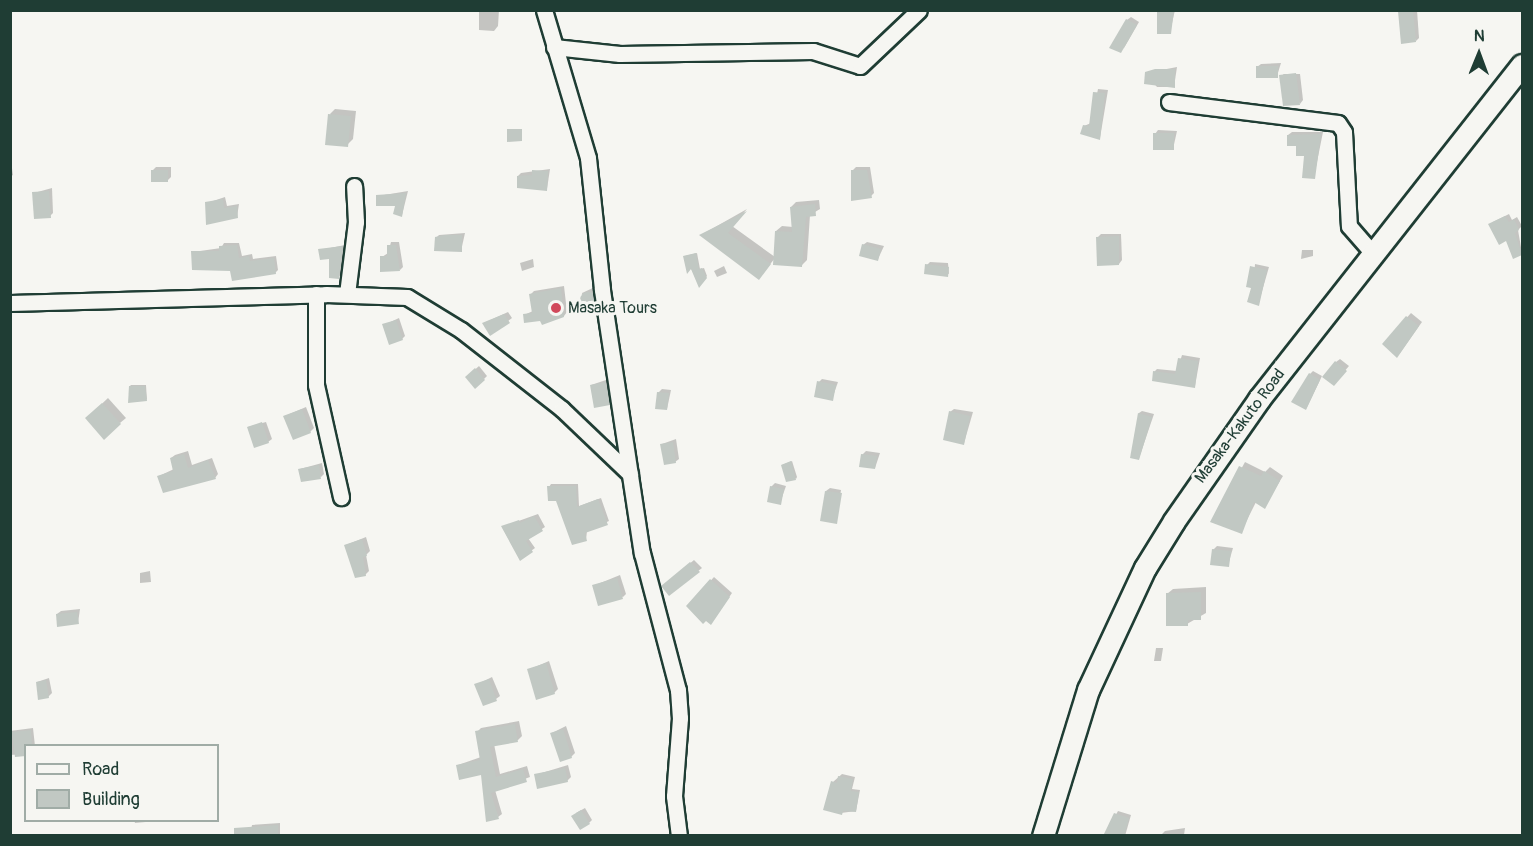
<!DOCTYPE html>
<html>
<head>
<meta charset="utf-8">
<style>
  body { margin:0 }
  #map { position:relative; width:1533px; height:846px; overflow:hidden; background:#f6f6f2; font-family:Pangolin,sans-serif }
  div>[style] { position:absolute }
  .shadow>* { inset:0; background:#0003 }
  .building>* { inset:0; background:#c1c8c3 }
  .round { border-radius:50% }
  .roads { filter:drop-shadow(2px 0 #1f3d34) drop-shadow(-2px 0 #1f3d34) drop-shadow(0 2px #1f3d34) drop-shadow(0 -2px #1f3d34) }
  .minor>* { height:15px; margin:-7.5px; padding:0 7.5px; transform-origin:7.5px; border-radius:7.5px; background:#f6f6f2 }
  .highway>* { height:21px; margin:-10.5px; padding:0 10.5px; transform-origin:10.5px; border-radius:10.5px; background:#f6f6f2 }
  .dots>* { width:16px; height:16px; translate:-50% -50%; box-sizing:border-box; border:3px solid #f6f6f2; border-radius:50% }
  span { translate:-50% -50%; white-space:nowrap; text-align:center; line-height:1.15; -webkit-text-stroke:6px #f6f6f2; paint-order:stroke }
  .poi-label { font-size:16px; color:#1f3d34 }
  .left { translate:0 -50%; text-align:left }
  .street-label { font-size:16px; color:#1f3d34 }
  .frame { position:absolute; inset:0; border:12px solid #1f3d34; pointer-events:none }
  .legend { position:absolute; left:24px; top:744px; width:195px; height:78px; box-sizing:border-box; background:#f6f6f2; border:2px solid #a0aca6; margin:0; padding:8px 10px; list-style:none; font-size:18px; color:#1f3d34 }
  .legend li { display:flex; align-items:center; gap:12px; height:30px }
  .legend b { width:30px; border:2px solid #a0aca6 }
  .north { position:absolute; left:1449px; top:24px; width:60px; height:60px; -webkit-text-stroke:4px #f6f6f2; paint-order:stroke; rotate:1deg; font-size:16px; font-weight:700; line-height:24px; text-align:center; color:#1f3d34 }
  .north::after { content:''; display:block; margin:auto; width:21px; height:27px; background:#1f3d34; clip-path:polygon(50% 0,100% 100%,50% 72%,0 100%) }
</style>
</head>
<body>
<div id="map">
  <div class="shadow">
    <i style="clip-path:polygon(479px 10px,499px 10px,498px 26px,494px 31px,479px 30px)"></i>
    <i style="clip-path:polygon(1159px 10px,1175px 10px,1170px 32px)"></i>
    <i style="clip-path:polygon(1401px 10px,1417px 10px,1419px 38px,1416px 41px)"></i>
    <i style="clip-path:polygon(1131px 17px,1139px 22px,1124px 48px,1127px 20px)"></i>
    <i style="clip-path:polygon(10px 32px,12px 32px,10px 62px)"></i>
    <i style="clip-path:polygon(1281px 63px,1277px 76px,1257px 67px,1261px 64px)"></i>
    <i style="clip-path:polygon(1177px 67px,1174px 87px,1157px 87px,1146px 73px)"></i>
    <i style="clip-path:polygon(1283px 74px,1300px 74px,1303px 100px,1300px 104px)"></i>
    <i style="clip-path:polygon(1098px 89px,1108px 90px,1100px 138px,1084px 126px,1091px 123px)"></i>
    <i style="clip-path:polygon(335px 109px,356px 111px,353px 139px,347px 145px,330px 114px)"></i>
    <i style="clip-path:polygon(1158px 130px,1177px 131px,1173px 149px,1155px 134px)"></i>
    <i style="clip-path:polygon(1292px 132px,1323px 132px,1314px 177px,1306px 154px,1288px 135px)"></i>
    <i style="clip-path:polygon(10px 155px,13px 175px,10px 177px)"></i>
    <i style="clip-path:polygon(156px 167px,171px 167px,171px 177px,167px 181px,153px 170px)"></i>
    <i style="clip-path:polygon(856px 167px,870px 167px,874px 193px,871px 196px,852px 171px)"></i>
    <i style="clip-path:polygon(550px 169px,547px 189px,518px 176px,521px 173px)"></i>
    <i style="clip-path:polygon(52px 188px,53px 213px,50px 216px,34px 193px)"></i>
    <i style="clip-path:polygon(408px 191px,402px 215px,397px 204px,378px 196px)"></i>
    <i style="clip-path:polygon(225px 197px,227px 206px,239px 204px,237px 217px,207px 203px)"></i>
    <i style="clip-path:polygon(819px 200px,820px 209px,810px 215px,807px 260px,802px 265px,775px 258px,764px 272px,701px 235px,747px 209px,732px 226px,775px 257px,776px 231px,782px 226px,793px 227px,791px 207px,796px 202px)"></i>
    <i style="clip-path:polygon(1509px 214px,1512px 220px,1517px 217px,1522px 226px,1518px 230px,1522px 253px,1514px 257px,1507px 239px,1493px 222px)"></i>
    <i style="clip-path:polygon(465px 233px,461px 251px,436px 238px,439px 235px)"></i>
    <i style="clip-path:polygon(1101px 234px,1121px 234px,1122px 260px,1119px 264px,1097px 238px)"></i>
    <i style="clip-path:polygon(391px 242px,399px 242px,403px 267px,400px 270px,382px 257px,388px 253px)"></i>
    <i style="clip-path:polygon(867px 242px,884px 246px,878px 259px,863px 245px)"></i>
    <i style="clip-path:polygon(224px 243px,239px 243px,242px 256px,252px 254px,253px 259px,276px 256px,278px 270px,275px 273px,231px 269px,193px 252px,221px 248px)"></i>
    <i style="clip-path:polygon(345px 245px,341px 275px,338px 277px,331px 257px,320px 250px)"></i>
    <i style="clip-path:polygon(1302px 250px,1313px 250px,1313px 256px,1301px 259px)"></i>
    <i style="clip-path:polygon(697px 253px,700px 269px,704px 268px,707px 276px,699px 285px,685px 256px)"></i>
    <i style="clip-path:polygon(533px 259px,534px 267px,522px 271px,520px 263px)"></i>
    <i style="clip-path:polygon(930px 262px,948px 263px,949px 274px,927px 265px)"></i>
    <i style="clip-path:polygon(1255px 264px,1269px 267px,1258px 305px,1253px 287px)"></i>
    <i style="clip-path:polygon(724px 266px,727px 273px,717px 277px,714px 271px)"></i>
    <i style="clip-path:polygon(564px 286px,567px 312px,564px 316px,540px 319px,524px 315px,533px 311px,531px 294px,534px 291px)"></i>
    <i style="clip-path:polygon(595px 287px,598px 303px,585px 308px,582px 293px)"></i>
    <i style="clip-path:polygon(508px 312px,512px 318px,491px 334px,484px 323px)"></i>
    <i style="clip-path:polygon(1411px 313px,1422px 322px,1400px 353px,1384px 343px)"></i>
    <i style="clip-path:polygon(399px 318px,405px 336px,402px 339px,384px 325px)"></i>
    <i style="clip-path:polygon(1182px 355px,1200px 358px,1195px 386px,1154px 372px,1157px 369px,1177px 371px)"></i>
    <i style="clip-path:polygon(1340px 359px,1349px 366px,1337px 380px,1336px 362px)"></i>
    <i style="clip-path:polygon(479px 366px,487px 376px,484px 379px,470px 374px)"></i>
    <i style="clip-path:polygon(1313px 371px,1322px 376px,1306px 409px,1310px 374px)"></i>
    <i style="clip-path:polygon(609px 379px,612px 400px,609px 404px,591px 385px)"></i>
    <i style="clip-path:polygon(822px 379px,838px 382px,832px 399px,819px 382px)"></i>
    <i style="clip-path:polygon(146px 385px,147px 400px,130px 386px,131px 385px)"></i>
    <i style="clip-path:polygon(662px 389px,671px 390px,667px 409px,658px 393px)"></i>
    <i style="clip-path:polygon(108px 398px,126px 418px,120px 423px,92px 413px)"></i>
    <i style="clip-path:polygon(306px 407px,314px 428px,310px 432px,285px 416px)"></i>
    <i style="clip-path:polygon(954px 409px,973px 412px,964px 443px,950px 412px)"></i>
    <i style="clip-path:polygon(1142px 411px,1154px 414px,1139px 458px,1139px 413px)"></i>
    <i style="clip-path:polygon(266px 422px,272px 439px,268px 442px,248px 427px)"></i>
    <i style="clip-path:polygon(676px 439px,679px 459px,675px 462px,662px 444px)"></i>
    <i style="clip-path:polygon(188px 451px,192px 465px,212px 458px,218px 474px,215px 478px,159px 476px,174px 469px,171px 458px,175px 455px)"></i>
    <i style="clip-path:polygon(866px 451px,880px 453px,875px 468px,862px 455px)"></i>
    <i style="clip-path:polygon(792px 461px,797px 477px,796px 479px,782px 465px)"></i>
    <i style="clip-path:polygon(1245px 462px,1265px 472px,1270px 467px,1283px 476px,1264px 507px,1256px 502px,1241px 532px,1212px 522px)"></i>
    <i style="clip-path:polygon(322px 463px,324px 474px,321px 477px,300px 469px)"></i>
    <i style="clip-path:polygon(775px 483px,786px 486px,780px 503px,771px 487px)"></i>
    <i style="clip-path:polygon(551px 484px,578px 484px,579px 506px,601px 498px,609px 521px,587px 531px,586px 540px,549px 487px)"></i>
    <i style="clip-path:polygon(830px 488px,841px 490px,836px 522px,826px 491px)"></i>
    <i style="clip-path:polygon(538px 514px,545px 527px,528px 538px,535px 548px,520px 559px,502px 527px)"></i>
    <i style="clip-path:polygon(366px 537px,370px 551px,366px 555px,369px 571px,365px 575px,346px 545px)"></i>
    <i style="clip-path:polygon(1217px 546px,1233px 548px,1228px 565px,1213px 550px)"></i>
    <i style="clip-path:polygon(694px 560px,702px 568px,669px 594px,666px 583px)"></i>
    <i style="clip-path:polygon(150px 571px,151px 582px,140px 583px,140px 573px)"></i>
    <i style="clip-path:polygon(620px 575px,626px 594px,623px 597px,593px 586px)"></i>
    <i style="clip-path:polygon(714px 577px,732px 593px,714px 619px,688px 606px)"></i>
    <i style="clip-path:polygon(1206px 587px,1206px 613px,1187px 624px,1167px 594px,1173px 589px)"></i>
    <i style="clip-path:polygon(80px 609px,78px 623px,57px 614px,61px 611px)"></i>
    <i style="clip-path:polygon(1156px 648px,1163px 648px,1161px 661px,1154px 661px)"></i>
    <i style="clip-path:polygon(549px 661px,558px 689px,554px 693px,528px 670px)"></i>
    <i style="clip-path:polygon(492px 677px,500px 696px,496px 699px,476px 685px)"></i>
    <i style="clip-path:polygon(49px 678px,52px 693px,48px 697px,37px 682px)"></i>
    <i style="clip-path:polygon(519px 721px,522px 736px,518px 740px,494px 744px,500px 774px,527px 766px,530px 777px,495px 790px,502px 814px,498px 817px,482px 774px,458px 765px,481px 757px,477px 732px,481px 728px)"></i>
    <i style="clip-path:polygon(566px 726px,575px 753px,571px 757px,552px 733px)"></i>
    <i style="clip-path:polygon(33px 728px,35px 746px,26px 746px,26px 754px,10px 755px,10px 731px)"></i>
    <i style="clip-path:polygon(568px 765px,571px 777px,567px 781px,535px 775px)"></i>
    <i style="clip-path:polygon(842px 774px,855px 777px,852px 789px,860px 790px,856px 811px,841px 813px,833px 782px)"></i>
    <i style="clip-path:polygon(585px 808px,592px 820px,589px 823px,576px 813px)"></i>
    <i style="clip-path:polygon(1118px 811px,1131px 815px,1125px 836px,1104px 836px)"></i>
    <i style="clip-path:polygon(134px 820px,167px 820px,135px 823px)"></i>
    <i style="clip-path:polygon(280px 823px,280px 836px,250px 836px,252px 825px)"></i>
    <i style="clip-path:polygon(1185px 828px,1184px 835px,1189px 836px,1160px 836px,1165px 831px)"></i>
  </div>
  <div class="building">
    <i style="clip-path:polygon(1157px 10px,1174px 10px,1171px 34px,1157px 34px)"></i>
    <i style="clip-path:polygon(1413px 10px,1416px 42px,1401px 44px,1398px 11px)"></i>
    <i style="clip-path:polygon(1126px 19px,1137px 25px,1121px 53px,1109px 48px)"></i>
    <i style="clip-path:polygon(1256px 66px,1278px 66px,1278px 78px,1256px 78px)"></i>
    <i style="clip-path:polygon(1155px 69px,1175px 69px,1175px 88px,1144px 84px,1145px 72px)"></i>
    <i style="clip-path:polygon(1296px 73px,1300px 105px,1283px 106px,1279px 75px)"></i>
    <i style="clip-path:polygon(1093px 92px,1105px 93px,1100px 140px,1080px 134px,1083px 125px,1089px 126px)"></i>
    <i style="clip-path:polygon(328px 114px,351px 116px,348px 147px,325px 145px)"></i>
    <i style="clip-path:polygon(507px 129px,522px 129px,522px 141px,507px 142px)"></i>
    <i style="clip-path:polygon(1153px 133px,1174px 133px,1174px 150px,1153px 150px)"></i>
    <i style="clip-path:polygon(1321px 134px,1315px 179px,1302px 178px,1304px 156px,1296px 156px,1296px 146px,1287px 146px,1287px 135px)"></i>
    <i style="clip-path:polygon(151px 170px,168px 170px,168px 182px,151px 182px)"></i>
    <i style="clip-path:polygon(532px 170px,548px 171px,547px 191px,517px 188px,517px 176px,532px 175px)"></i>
    <i style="clip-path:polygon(851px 170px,867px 170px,872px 198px,851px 201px)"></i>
    <i style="clip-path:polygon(49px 191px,51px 218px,34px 219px,32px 192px)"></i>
    <i style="clip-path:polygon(406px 193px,402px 217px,393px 214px,395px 206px,376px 206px,376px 195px)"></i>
    <i style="clip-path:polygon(223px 199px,224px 208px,237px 206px,238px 218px,206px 225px,205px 202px)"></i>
    <i style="clip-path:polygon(815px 204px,816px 216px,806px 217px,802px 267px,773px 265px,775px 231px,792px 232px,790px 207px)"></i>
    <i style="clip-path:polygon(747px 211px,728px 233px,771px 264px,759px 280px,699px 235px)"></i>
    <i style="clip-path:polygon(1505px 216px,1509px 222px,1514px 219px,1519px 230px,1515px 233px,1522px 255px,1513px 259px,1506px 241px,1499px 245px,1488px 224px)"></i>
    <i style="clip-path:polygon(445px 235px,462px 235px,462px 252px,434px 251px,435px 237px)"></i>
    <i style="clip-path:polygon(1119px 236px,1119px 265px,1097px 266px,1096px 237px)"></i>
    <i style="clip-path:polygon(862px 244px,881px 249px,878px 261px,859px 256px)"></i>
    <i style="clip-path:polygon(237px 245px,239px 258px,249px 256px,250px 261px,274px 258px,276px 274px,232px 281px,230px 271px,192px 270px,191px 251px,219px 251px,219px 246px)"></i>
    <i style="clip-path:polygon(387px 245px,396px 245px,400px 271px,380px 272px,380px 256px,387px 256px)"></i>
    <i style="clip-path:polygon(343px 246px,339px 279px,329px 278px,329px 259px,320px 260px,318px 249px)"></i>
    <i style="clip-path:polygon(696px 253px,699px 269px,702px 268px,707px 278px,699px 288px,691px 269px,687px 274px,683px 256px)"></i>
    <i style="clip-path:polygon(925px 264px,949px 267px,948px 277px,924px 274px)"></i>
    <i style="clip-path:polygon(1250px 266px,1267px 270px,1259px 306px,1247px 302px,1251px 288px,1246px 287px)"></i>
    <i style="clip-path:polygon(561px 288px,564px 317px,542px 325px,540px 321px,524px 323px,523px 314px,532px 313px,529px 294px)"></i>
    <i class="round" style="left:580px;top:292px;width:16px;height:16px"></i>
    <i style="clip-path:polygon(504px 314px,510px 323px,490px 336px,482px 323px)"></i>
    <i style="clip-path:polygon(1406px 316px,1419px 326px,1397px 358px,1382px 344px)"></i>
    <i style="clip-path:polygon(396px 320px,403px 340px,389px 345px,382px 324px)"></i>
    <i style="clip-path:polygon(1178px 358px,1198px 361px,1195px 388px,1152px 381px,1153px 371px,1175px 374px)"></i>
    <i style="clip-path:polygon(1335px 361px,1347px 371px,1334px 386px,1322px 377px)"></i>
    <i style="clip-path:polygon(475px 368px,485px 380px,475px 389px,465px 377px)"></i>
    <i style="clip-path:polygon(1309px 373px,1320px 380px,1306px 410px,1291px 402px)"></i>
    <i style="clip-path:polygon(817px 381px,836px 385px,833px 401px,814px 397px)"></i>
    <i style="clip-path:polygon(606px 382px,610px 405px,594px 408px,590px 385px)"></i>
    <i style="clip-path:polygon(129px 386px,145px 386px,147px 401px,128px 403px)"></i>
    <i style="clip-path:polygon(657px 392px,669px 393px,667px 410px,655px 409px)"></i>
    <i style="clip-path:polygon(102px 403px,121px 424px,104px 440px,85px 418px)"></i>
    <i style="clip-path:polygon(302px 409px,311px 433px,293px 440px,283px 416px)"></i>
    <i style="clip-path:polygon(949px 411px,970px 416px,964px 445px,943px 440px)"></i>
    <i style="clip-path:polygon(1138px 413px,1152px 417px,1139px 460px,1130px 458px)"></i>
    <i style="clip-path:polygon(262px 422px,269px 443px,254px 448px,247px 427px)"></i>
    <i style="clip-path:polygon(673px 442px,676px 463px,664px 465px,660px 444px)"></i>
    <i style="clip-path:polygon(184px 454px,188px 468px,208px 460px,216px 479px,163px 493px,157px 476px,173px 471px,170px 458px)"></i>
    <i style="clip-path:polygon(861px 454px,877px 456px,875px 469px,859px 467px)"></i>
    <i style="clip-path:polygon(791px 461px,796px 480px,786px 482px,781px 465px)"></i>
    <i style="clip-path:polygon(319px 465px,321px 479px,301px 482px,298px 469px)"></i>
    <i style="clip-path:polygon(1239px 466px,1261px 476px,1264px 471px,1280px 481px,1265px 509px,1254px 502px,1242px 534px,1210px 522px)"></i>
    <i style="clip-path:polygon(547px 486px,576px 486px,577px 507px,598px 499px,608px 525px,585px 533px,587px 541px,572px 545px,556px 501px,548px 501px)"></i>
    <i style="clip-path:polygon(770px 486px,784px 489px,781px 505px,767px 502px)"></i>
    <i style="clip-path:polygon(825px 491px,842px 493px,837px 524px,820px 521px)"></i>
    <i style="clip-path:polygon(534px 516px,543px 531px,526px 541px,533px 552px,520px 561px,501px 526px,519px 520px,520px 523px)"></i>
    <i style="clip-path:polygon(362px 539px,367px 556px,363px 557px,366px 576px,355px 578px,344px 545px)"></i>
    <i style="clip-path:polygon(1212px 549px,1231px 551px,1229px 567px,1210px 565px)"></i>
    <i style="clip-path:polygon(690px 562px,700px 572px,669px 596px,661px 586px)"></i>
    <i style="clip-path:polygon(617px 578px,623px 599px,598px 606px,592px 585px)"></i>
    <i style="clip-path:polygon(710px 579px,730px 597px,711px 625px,706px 621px,703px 624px,686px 606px)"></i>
    <i style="clip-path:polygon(1201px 592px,1201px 620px,1188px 620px,1188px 626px,1166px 626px,1166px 593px)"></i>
    <i style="clip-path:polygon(77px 612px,79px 624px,57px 627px,56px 614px)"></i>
    <i style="clip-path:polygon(546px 663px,555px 694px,536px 700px,527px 669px)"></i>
    <i style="clip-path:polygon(489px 679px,497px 701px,483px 706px,474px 684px)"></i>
    <i style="clip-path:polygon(46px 680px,49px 698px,38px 700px,36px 682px)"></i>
    <i style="clip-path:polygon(515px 724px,518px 742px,490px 747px,496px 777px,523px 769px,527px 782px,491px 793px,499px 819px,486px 822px,481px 775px,459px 780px,456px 765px,480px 760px,475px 731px)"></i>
    <i style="clip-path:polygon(563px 729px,572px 758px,560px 762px,550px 733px)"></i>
    <i style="clip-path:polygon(31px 730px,32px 746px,26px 746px,26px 756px,15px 757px,12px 732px)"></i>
    <i style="clip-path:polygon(565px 768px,568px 782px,537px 789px,534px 774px)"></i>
    <i style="clip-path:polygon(838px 776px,853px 779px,851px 791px,859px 792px,856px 812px,843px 811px,842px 815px,823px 810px,831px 781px,837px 783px)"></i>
    <i style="clip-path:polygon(581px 810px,590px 824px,580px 830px,571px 816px)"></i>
    <i style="clip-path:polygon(1114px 813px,1129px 818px,1124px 836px,1103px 836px)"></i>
    <i style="clip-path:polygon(278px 825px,278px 836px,234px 836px,234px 828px)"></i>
  </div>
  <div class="roads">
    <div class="minor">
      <i style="left:544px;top:10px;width:154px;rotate:73.4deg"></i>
      <i style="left:588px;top:158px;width:133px;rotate:83.9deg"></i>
      <i style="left:602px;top:290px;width:266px;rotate:81.4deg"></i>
      <i style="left:642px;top:553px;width:142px;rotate:75.3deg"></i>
      <i style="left:678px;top:690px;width:28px;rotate:86deg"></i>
      <i style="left:680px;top:718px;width:78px;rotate:94.4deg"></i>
      <i style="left:674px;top:796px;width:40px;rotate:82.9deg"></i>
      <i style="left:554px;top:47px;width:66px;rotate:6.1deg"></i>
      <i style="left:620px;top:54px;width:193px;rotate:-0.9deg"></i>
      <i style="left:813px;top:51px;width:49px;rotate:17.7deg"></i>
      <i style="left:860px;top:66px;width:81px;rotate:-43.5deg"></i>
      <i style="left:1169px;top:102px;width:170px;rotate:7.1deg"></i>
      <i style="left:1338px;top:123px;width:11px;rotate:56deg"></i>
      <i style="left:1344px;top:132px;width:94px;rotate:87deg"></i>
      <i style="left:1349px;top:226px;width:37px;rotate:49deg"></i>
      <i style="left:316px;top:294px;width:91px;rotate:90deg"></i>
      <i style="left:316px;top:385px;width:115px;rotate:77.4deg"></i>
      <i style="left:347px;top:294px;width:73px;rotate:-82.9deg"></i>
      <i style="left:356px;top:222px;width:36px;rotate:-93deg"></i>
      <i style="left:10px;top:303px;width:316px;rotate:-1.6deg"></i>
      <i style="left:326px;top:294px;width:81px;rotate:2.1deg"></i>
      <i style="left:407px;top:297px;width:63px;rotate:31.4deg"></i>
      <i style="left:461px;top:330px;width:128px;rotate:38deg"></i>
      <i style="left:562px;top:409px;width:94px;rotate:43.7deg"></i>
    </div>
    <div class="highway">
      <i style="left:1043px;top:836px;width:153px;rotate:-72.9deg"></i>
      <i style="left:1088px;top:690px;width:135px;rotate:-65deg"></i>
      <i style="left:1145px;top:568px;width:55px;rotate:-58.3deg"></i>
      <i style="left:1174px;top:521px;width:149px;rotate:-55.1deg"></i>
      <i style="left:1259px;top:399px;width:425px;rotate:-51.8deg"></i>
    </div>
  </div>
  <div class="dots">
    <i style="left:556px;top:308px;background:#d1495b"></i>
  </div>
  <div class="poi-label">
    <span class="left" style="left:568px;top:308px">Masaka Tours</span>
  </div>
  <div class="street-label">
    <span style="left:1240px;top:426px;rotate:-53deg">Masaka-Kakuto Road</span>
  </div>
  <div class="frame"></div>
  <ul class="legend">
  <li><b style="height:8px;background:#f6f6f2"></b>Road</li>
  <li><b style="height:16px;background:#c1c8c3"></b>Building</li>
  </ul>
  <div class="north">N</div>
</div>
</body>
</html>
